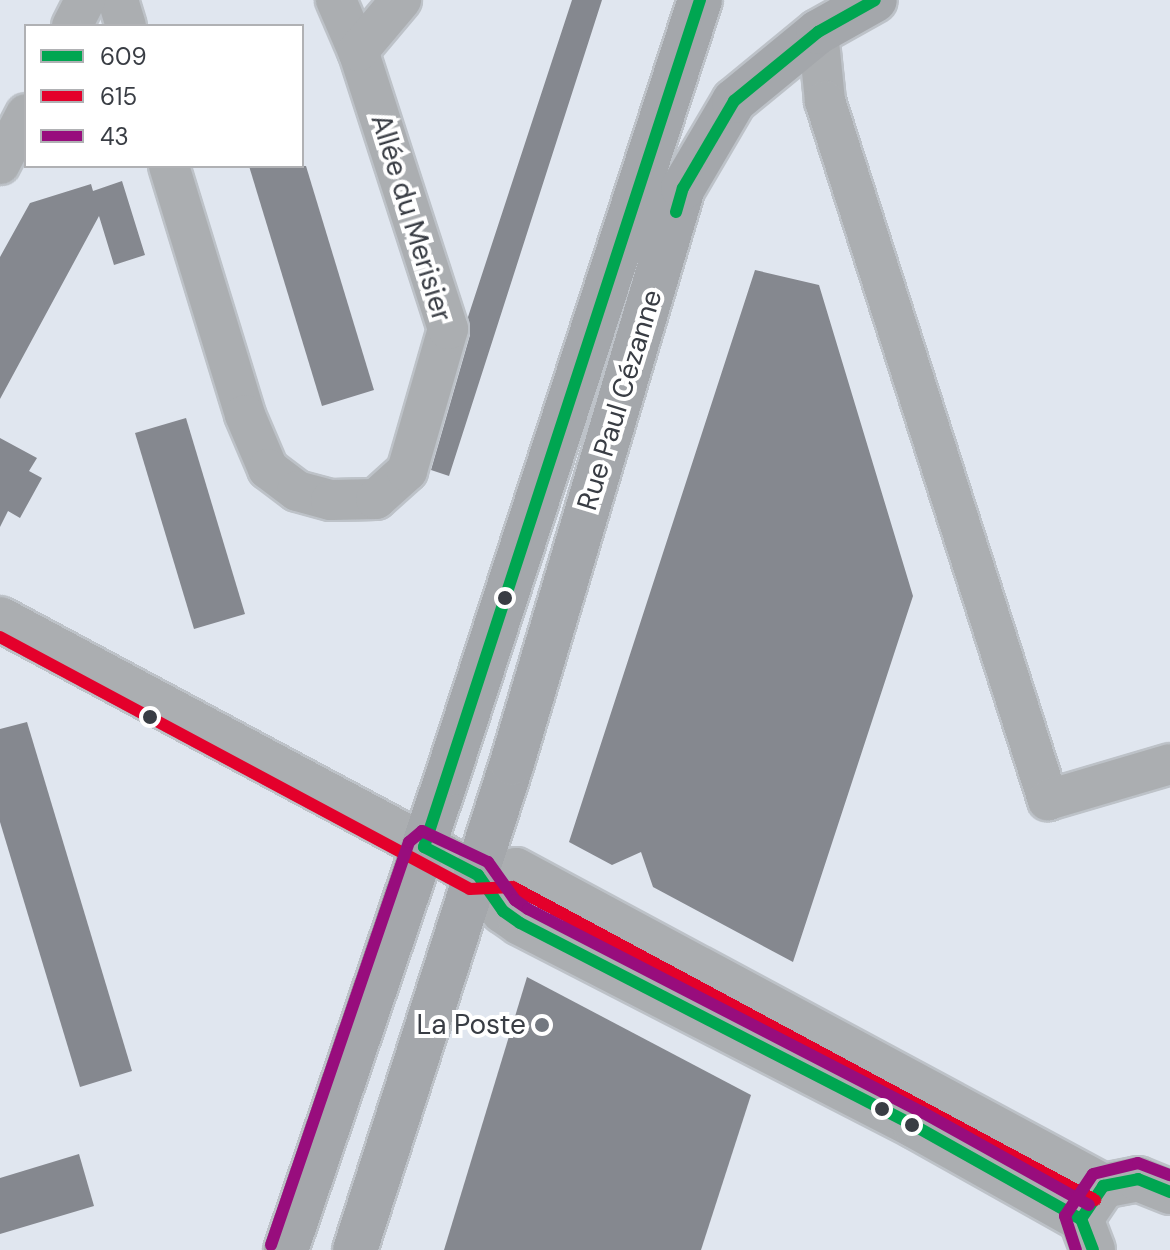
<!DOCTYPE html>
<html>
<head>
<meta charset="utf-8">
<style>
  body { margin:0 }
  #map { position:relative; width:1170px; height:1250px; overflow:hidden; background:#e0e6ef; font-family:"DM Sans",sans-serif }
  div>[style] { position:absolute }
  .building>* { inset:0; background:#85888f }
  .roads { filter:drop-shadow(2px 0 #bdc2c8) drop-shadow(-2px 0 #bdc2c8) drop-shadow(0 2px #bdc2c8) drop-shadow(0 -2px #bdc2c8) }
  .minor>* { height:40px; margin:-20px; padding:0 20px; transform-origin:20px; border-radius:20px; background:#abaeb1 }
  .tertiary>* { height:44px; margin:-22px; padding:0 22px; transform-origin:22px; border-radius:22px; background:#abaeb1 }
  .primary>* { height:44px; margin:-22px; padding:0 22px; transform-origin:22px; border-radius:22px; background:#a4a7ab }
  .bus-1>* { height:12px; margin:-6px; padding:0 6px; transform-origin:6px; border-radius:6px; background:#00a651 }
  .bus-2>* { height:12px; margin:-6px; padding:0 6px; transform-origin:6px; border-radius:6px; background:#e4002b }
  .bus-3>* { height:12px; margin:-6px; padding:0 6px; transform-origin:6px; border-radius:6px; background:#980d7d }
  .dots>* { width:22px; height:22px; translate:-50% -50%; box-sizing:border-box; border:4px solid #fff; border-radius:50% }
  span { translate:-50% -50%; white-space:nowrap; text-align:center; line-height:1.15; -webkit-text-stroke:8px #fff; paint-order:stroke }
  .street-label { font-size:28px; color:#393d44 }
  .poi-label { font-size:28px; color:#393d44 }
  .right { translate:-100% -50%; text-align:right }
  .legend { position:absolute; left:24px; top:24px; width:280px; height:144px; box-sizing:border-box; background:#fff; border:2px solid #b0b1b4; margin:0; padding:10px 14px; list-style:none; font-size:24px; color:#393d44 }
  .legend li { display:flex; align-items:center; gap:16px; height:40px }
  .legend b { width:40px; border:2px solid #b0b1b4 }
</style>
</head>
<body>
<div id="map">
  <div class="building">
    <i style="clip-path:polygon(572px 0,602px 0,449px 476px,431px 470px,470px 335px,468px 317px)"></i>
    <i style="clip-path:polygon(249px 166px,306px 166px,374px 390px,322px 406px)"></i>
    <i style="clip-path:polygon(122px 181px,145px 255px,114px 265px,99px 216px,0 399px,0 257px,30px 203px,91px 184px,93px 191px)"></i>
    <i style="clip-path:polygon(755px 270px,819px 285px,913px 596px,793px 962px,653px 887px,641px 852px,612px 865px,569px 842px)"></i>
    <i style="clip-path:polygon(186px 418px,245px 614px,194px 629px,135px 433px)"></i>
    <i style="clip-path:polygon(0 438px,37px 458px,29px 471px,42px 478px,20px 518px,8px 511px,0 527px)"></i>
    <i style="clip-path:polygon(27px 722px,132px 1071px,80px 1087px,0 822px,0 729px)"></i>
    <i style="clip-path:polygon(527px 977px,751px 1095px,701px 1250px,444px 1250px)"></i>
    <i style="clip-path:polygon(79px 1154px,94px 1206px,0 1234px,0 1178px)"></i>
  </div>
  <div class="roads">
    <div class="minor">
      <i style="left:118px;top:0;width:27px;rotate:73deg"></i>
      <i style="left:336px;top:0;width:56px;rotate:66.7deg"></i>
      <i style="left:72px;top:26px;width:29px;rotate:-63deg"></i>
      <i style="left:818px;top:32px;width:69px;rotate:84.2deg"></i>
      <i style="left:825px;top:101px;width:734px;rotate:72.31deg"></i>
      <i style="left:1048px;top:800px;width:127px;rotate:-16.4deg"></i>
      <i style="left:0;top:164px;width:56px;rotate:-62.5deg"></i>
      <i style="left:169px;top:166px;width:260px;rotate:73deg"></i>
      <i style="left:245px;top:415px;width:59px;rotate:66.9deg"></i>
      <i style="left:268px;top:469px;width:36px;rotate:37deg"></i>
      <i style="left:297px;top:491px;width:35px;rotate:15deg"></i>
      <i style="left:331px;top:500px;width:45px;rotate:-1.3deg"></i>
      <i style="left:376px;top:499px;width:42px;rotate:-42.1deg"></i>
      <i style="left:407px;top:471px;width:148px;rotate:-73.9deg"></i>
      <i style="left:448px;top:329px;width:292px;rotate:-107.9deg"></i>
      <i style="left:358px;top:51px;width:67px;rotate:-49.9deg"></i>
    </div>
    <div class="tertiary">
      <i style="left:0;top:619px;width:542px;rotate:28.17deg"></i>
      <i style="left:478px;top:875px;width:44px;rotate:55.2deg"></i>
      <i style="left:503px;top:911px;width:21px;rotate:35deg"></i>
      <i style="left:520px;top:923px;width:444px;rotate:27.2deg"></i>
      <i style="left:915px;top:1126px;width:190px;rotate:29.3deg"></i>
      <i style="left:478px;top:875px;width:38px;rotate:-7deg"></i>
      <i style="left:516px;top:870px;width:667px;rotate:28.29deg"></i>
      <i style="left:1093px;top:1250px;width:33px;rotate:-111deg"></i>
      <i style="left:1081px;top:1219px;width:40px;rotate:-56deg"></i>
      <i style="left:1103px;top:1186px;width:36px;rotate:-11deg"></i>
      <i style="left:1138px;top:1179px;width:35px;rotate:22deg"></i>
    </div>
    <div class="primary">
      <i style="left:286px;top:1250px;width:503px;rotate:-71.2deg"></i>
      <i style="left:448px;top:774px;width:814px;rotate:-71.97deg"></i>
      <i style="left:355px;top:1250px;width:512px;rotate:-72.13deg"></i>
      <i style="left:512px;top:763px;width:600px;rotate:-73.44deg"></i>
      <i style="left:683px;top:188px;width:101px;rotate:-59.6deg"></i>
      <i style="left:734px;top:101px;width:109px;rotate:-39.4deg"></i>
      <i style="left:818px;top:32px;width:65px;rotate:-29.3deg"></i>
    </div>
  </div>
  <div class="bus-1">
    <i style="left:700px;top:0;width:891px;rotate:108.05deg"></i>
    <i style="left:424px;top:847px;width:61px;rotate:27.4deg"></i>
    <i style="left:478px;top:875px;width:44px;rotate:55.2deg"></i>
    <i style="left:503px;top:911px;width:21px;rotate:35deg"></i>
    <i style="left:520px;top:923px;width:444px;rotate:27.2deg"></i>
    <i style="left:915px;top:1126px;width:190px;rotate:29.3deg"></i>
    <i style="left:676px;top:212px;width:25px;rotate:-74deg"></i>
    <i style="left:683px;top:188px;width:101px;rotate:-59.6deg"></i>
    <i style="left:734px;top:101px;width:109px;rotate:-39.4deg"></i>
    <i style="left:818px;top:32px;width:65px;rotate:-29.3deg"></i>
    <i style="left:1093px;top:1250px;width:33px;rotate:-111deg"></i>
    <i style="left:1081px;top:1219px;width:40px;rotate:-56deg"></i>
    <i style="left:1103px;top:1186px;width:36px;rotate:-11deg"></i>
    <i style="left:1138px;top:1179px;width:35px;rotate:22deg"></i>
  </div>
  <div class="bus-2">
    <i style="left:0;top:637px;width:533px;rotate:28.2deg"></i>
    <i style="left:470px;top:889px;width:43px;rotate:-2.7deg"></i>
    <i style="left:513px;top:887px;width:661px;rotate:28.27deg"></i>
  </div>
  <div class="bus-3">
    <i style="left:271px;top:1245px;width:426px;rotate:-71.1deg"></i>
    <i style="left:409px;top:842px;width:17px;rotate:-40deg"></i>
    <i style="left:422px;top:831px;width:73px;rotate:25.2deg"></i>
    <i style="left:488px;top:862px;width:47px;rotate:54.6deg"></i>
    <i style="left:515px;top:900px;width:16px;rotate:35deg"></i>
    <i style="left:528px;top:909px;width:443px;rotate:27.3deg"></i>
    <i style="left:922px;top:1112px;width:191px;rotate:29.1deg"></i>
    <i style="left:1076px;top:1250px;width:36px;rotate:-108deg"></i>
    <i style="left:1065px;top:1216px;width:50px;rotate:-56.3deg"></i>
    <i style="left:1093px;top:1174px;width:46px;rotate:-13.7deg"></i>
    <i style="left:1138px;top:1163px;width:34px;rotate:21deg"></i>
  </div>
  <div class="dots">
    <i style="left:505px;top:598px;background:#393d44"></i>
    <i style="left:150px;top:717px;background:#393d44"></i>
    <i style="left:542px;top:1025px;background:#737880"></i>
    <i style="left:882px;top:1109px;background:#393d44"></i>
    <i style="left:912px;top:1125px;background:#393d44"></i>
  </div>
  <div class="street-label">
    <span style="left:411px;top:218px;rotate:73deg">Allée du Merisier</span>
    <span style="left:620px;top:400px;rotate:-73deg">Rue Paul Cézanne</span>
  </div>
  <div class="poi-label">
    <span class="right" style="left:526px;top:1025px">La Poste</span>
  </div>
  <ul class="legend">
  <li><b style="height:10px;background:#00a651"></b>609</li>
  <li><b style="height:10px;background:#e4002b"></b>615</li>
  <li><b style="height:10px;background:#980d7d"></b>43</li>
  </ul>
</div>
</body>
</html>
